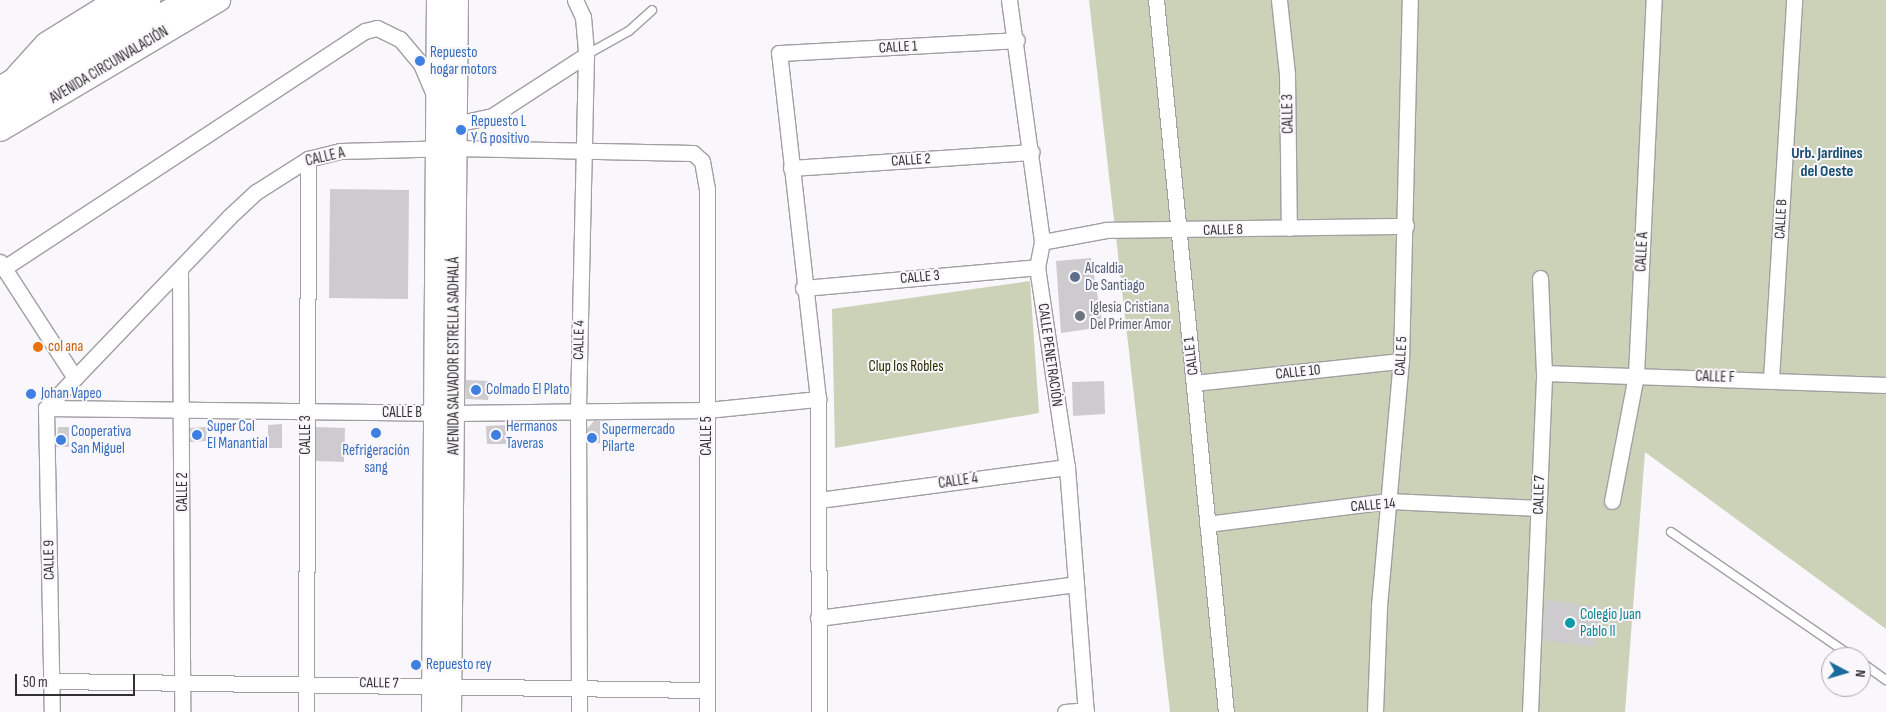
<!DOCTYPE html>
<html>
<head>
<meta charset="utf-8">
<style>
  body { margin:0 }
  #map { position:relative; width:1886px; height:712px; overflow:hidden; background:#f9f7fb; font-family:"Sofia Sans Condensed",sans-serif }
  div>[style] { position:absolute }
  .green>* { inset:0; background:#cbd2b7 }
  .building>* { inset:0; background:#cecbcf }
  .roads { filter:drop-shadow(1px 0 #a19fa2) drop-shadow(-1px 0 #a19fa2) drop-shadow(0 1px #a19fa2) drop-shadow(0 -1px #a19fa2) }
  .lane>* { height:8px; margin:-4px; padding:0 4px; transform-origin:4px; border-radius:4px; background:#fff }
  .street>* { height:15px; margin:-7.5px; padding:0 7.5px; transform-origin:7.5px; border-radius:7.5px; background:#fff }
  .secondary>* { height:21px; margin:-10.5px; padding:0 10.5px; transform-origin:10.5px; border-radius:10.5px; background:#fff }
  .primary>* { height:24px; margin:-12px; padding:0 12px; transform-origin:12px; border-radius:12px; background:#fff }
  .dots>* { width:14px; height:14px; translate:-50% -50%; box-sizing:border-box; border:2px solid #f9f7fb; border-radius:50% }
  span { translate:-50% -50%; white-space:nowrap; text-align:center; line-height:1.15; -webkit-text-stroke:4px #f9f7fb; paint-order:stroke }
  .street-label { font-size:15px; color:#323133 }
  .shop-label { font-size:15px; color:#366cbe }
  .left { translate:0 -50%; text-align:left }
  .service-label { font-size:15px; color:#4e5e75 }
  .worship-label { font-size:15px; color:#5b616d }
  .food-label { font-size:15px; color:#c56008 }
  .park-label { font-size:15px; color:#252d00 }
  .culture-label { font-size:15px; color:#0d838f }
  .neighbourhood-label { font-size:16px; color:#184e70; font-weight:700 }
  .north { position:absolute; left:1821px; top:647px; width:50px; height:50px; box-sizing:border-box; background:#f9f7fb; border:1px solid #a9a8ab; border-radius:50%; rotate:96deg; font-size:14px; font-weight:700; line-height:20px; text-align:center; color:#323133 }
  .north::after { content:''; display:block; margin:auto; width:18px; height:22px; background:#186b9c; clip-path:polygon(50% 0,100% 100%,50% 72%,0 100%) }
  .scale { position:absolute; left:15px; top:674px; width:120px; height:22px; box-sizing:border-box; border:2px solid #323133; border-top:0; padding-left:6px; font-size:15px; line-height:18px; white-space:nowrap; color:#323133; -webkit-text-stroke:4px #f9f7fb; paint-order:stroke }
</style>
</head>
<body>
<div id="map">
  <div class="green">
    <i style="clip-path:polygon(1089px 0,1886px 0,1886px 629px,1645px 452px,1625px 712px,1170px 712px)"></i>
    <i style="clip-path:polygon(1030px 281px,1039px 413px,835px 448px,832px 309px)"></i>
  </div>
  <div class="building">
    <i style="clip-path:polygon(330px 189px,409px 190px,408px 299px,329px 298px)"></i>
    <i style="clip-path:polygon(1091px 258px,1103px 327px,1061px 333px,1056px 261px)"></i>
    <i style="clip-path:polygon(466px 380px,489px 381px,488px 400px,466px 399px)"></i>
    <i style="clip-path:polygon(1104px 381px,1105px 414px,1073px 416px,1072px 382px)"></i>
    <i style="clip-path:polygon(594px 421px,600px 421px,600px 443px,587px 443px,587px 429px)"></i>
    <i style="clip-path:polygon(282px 424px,282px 448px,268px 448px,268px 425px)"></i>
    <i style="clip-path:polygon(506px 425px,506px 444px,487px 444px,486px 426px)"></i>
    <i style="clip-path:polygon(58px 427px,69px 427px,69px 447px,56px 447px)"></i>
    <i style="clip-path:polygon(206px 427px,207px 441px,190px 442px,190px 428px)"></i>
    <i style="clip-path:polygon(316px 427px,345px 428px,344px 462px,316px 461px)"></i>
    <i style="clip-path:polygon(1546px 600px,1599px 607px,1594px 647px,1542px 640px)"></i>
  </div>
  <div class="roads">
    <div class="lane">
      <i style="left:586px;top:55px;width:49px;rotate:-29.2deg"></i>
      <i style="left:629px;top:31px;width:31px;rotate:-42deg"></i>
      <i style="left:1671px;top:532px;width:221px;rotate:34.5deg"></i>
      <i style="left:1861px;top:662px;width:31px;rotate:36deg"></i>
    </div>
    <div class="street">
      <i style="left:575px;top:0;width:19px;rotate:65deg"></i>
      <i style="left:583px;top:17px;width:38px;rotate:85deg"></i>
      <i style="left:586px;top:55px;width:354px;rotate:91.3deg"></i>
      <i style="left:578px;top:409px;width:303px;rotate:89.8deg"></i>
      <i style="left:1009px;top:0;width:244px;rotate:82.2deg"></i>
      <i style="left:1042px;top:242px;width:25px;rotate:101deg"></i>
      <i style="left:1037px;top:267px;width:202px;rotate:81.5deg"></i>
      <i style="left:1067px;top:467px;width:246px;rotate:85.6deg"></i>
      <i style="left:1156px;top:0;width:715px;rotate:84.39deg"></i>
      <i style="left:1279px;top:0;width:74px;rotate:83.8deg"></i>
      <i style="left:1287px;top:74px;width:154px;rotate:89.3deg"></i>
      <i style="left:455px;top:124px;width:38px;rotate:-12deg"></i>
      <i style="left:492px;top:116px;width:112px;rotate:-33deg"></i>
      <i style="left:791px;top:168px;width:241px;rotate:-3.8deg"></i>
      <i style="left:1042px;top:242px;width:65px;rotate:-10.6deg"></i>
      <i style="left:1106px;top:230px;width:300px;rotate:-0.8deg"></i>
      <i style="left:0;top:262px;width:138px;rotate:57.1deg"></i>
      <i style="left:4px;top:268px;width:432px;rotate:-33.3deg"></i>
      <i style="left:365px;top:31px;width:12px;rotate:-14deg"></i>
      <i style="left:377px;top:28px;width:25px;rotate:26deg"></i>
      <i style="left:400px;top:39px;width:33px;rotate:50deg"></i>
      <i style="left:421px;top:64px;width:30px;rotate:67deg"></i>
      <i style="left:180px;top:271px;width:441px;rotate:89.7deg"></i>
      <i style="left:803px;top:288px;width:235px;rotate:-5.1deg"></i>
      <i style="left:1544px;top:373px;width:342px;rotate:2deg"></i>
      <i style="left:1771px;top:379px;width:380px;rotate:-86.5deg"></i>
      <i style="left:1194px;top:383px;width:208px;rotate:-6.1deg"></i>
      <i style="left:46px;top:408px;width:265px;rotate:-46.2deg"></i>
      <i style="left:229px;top:217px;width:37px;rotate:-43deg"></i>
      <i style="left:256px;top:192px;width:62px;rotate:-32.4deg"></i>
      <i style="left:308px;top:159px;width:33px;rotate:-14deg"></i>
      <i style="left:340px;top:151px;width:115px;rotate:-1.5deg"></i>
      <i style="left:455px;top:148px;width:238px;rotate:1.2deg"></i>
      <i style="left:693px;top:153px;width:12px;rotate:42deg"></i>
      <i style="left:702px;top:161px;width:27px;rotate:80deg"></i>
      <i style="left:707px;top:188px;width:524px;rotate:90deg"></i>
      <i style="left:46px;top:408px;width:408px;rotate:0.7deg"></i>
      <i style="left:454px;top:413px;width:253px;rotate:-0.7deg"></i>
      <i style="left:707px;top:410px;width:112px;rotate:-5.7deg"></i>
      <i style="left:46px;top:408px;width:304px;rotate:88.9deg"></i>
      <i style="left:819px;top:500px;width:250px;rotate:-7.6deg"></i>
      <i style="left:1612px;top:501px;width:128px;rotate:-79.2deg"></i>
      <i style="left:1636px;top:375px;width:375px;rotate:-87.3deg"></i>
      <i style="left:1207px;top:524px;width:183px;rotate:-7.2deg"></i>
      <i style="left:1389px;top:501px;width:150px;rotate:2.7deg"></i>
      <i style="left:818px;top:618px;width:260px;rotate:-7.5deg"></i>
      <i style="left:52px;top:681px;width:655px;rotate:0.79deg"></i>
      <i style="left:306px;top:712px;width:553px;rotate:-89.79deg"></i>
      <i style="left:819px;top:712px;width:313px;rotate:-90.2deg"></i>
      <i style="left:818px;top:399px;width:348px;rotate:-96.4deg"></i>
      <i style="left:779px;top:53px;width:238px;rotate:-3.1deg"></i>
      <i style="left:1065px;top:712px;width:21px;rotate:-5deg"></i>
      <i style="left:1375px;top:712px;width:106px;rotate:-87.8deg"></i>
      <i style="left:1379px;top:606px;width:246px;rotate:-84.9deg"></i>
      <i style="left:1401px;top:361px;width:361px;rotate:-88.6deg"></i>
      <i style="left:1530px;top:712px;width:339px;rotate:-87.6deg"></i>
      <i style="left:1544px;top:373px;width:95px;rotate:-92.4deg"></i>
    </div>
    <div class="secondary">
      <i style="left:16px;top:75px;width:43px;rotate:-47.8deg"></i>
      <i style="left:45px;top:43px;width:81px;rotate:-31.9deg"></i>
      <i style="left:0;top:130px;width:255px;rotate:-30.7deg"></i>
      <i style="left:432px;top:712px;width:712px;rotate:-89.6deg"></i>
      <i style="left:450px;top:712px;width:712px;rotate:-89.44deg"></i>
    </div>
    <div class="primary">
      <i style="left:0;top:89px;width:173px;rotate:-31deg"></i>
      <i style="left:0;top:114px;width:69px;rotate:-34.4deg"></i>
      <i style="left:57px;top:75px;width:153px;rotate:-29.4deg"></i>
    </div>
  </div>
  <div class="dots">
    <i style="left:420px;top:61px;background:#3f7fe0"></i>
    <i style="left:461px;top:130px;background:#3f7fe0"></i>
    <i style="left:1075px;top:277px;background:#5c6f8a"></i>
    <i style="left:1080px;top:316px;background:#6b7280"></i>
    <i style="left:38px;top:347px;background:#e8710a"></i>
    <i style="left:476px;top:390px;background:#3f7fe0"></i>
    <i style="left:31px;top:394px;background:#3f7fe0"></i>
    <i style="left:376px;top:433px;background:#3f7fe0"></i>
    <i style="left:197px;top:435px;background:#3f7fe0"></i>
    <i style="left:496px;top:435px;background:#3f7fe0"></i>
    <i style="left:592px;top:438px;background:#3f7fe0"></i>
    <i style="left:61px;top:440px;background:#3f7fe0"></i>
    <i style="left:1570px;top:623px;background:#0f9aa8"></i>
    <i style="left:416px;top:665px;background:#3f7fe0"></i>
  </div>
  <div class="street-label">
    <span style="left:898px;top:47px;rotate:-3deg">CALLE 1</span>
    <span style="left:109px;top:65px;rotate:-31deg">AVENIDA CIRCUNVALACIÓN</span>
    <span style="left:1288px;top:114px;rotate:-91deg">CALLE 3</span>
    <span style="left:325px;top:157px;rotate:-13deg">CALLE A</span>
    <span style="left:911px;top:160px;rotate:-4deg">CALLE 2</span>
    <span style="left:1781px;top:219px;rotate:-87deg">CALLE B</span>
    <span style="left:1223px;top:230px;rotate:-2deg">CALLE 8</span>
    <span style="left:1642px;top:252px;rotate:-87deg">CALLE A</span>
    <span style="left:920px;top:277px;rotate:-5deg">CALLE 3</span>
    <span style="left:579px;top:340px;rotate:-89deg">CALLE 4</span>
    <span style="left:1050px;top:355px;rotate:82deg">CALLE PENETRACIÓN</span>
    <span style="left:454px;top:356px;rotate:-90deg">AVENIDA SALVADOR ESTRELLA SADHALÁ</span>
    <span style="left:1191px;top:356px;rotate:-97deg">CALLE 1</span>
    <span style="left:1401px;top:356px;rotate:-87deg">CALLE 5</span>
    <span style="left:1298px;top:372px;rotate:-6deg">CALLE 10</span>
    <span style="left:1715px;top:377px;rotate:2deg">CALLE F</span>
    <span style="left:402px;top:413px">CALLE B</span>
    <span style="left:306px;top:435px;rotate:-90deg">CALLE 3</span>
    <span style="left:707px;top:436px;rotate:-90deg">CALLE 5</span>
    <span style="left:958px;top:481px;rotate:-8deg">CALLE 4</span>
    <span style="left:183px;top:492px;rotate:-90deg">CALLE 2</span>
    <span style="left:1539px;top:495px;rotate:-88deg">CALLE 7</span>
    <span style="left:1373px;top:505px;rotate:-5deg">CALLE 14</span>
    <span style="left:49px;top:560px;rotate:-91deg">CALLE 9</span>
    <span style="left:379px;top:683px;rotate:1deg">CALLE 7</span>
  </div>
  <div class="shop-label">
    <span class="left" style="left:430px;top:61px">Repuesto<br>hogar motors</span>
    <span class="left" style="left:471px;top:130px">Repuesto L<br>Y G positivo</span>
    <span class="left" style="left:486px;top:390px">Colmado El Plato</span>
    <span class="left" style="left:41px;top:394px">Johan Vapeo</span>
    <span class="left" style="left:207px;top:435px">Super Col<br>El Manantial</span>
    <span class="left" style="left:506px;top:435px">Hermanos<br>Taveras</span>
    <span class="left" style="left:602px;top:438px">Supermercado<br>Pilarte</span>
    <span class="left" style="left:71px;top:440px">Cooperativa<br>San Miguel</span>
    <span style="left:376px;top:459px">Refrigeración<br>sang</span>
    <span class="left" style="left:426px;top:665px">Repuesto rey</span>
  </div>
  <div class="service-label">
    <span class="left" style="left:1085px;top:277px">Alcaldia<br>De Santiago</span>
  </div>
  <div class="worship-label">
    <span class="left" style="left:1090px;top:316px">Iglesia Cristiana<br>Del Primer Amor</span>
  </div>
  <div class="food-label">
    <span class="left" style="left:48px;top:347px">col ana</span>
  </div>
  <div class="park-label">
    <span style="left:906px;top:367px">Clup los Robles</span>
  </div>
  <div class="culture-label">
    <span class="left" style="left:1580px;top:623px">Colegio Juan<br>Pablo II</span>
  </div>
  <div class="neighbourhood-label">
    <span style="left:1827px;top:163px">Urb. Jardines<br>del Oeste</span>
  </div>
  <div class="north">N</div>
  <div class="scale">50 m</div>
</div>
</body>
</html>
